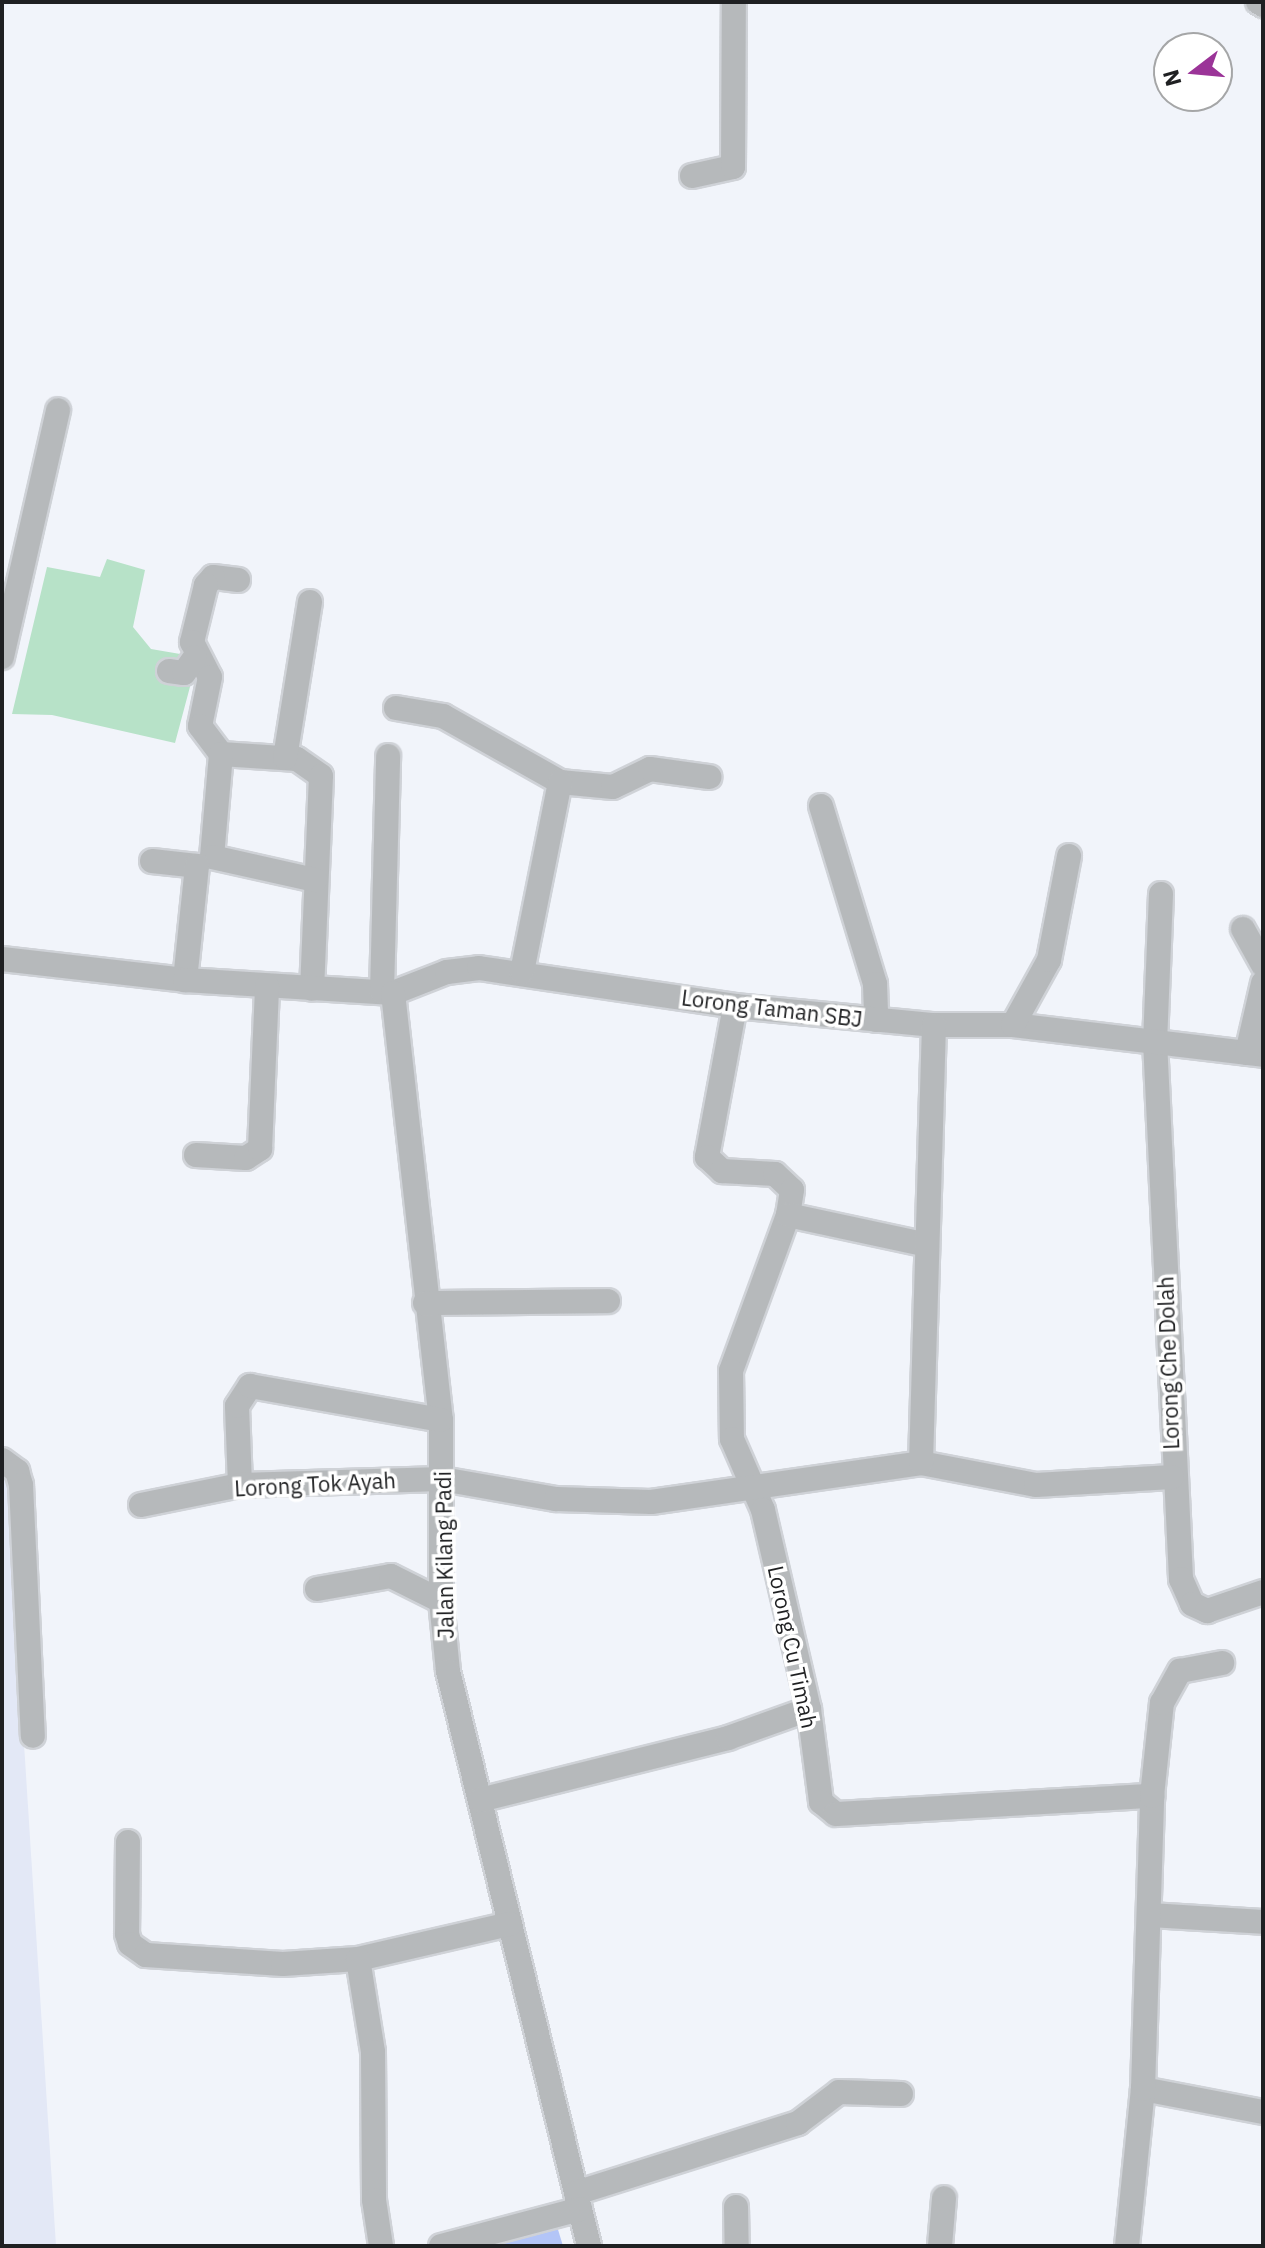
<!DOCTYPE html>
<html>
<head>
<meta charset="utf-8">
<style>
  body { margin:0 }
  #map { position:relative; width:1265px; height:2248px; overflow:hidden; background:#f1f4fa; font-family:"IBM Plex Sans",sans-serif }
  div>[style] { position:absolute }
  .built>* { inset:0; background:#e3e8f6 }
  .green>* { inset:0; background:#b7e2c8 }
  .building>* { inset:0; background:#b3c5f7 }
  .roads { filter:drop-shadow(2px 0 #cfd2d7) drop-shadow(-2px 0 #cfd2d7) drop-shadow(0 2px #cfd2d7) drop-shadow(0 -2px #cfd2d7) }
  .minor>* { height:24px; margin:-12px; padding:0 12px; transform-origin:12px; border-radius:12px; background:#b6b9bb }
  span { translate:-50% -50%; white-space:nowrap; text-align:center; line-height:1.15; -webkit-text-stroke:7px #fff; paint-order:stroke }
  .street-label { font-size:22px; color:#1f2022 }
  .frame { position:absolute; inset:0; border:4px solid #1f2022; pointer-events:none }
  .north { position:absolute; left:1153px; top:32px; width:80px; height:80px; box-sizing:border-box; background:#fff; border:2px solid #a5a6a7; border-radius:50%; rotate:254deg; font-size:22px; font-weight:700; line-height:32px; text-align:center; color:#1f2022 }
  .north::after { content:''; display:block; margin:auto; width:28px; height:36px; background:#9b3498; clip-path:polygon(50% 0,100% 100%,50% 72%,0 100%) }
</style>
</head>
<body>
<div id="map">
  <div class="built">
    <i style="clip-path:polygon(2px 1461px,6px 1461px,56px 2246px,2px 2246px)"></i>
  </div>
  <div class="green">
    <i style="clip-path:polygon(107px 559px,145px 570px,133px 627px,151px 649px,186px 655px,195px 668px,175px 743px,52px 715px,12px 714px,47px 567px,100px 577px)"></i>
  </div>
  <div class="building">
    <i style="clip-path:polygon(556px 2223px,563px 2246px,477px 2246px)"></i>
  </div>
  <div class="roads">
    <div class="minor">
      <i style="left:1258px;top:2px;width:6px;rotate:31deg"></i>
      <i style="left:692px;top:176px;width:42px;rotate:-12.4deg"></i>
      <i style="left:733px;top:167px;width:165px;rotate:-89.7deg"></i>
      <i style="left:238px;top:580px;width:25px;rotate:-173deg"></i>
      <i style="left:213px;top:577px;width:11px;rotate:131deg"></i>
      <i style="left:206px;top:585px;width:59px;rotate:103.8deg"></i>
      <i style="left:192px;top:642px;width:39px;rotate:63deg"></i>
      <i style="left:210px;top:677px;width:50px;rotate:101.5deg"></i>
      <i style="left:200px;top:726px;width:35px;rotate:53deg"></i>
      <i style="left:221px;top:754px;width:76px;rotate:3.8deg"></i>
      <i style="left:297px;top:759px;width:29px;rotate:35deg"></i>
      <i style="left:321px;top:776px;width:213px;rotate:92.4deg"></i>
      <i style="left:2px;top:657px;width:253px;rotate:-77.2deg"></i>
      <i style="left:169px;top:671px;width:15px;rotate:8deg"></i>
      <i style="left:184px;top:673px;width:19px;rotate:-55deg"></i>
      <i style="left:396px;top:708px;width:48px;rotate:9.7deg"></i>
      <i style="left:443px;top:716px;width:134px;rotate:29.4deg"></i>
      <i style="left:560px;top:782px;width:53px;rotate:5.4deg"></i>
      <i style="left:613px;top:787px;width:41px;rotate:-25.9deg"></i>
      <i style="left:650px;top:769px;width:60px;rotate:7.7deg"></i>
      <i style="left:221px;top:754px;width:103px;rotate:95deg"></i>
      <i style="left:212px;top:857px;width:106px;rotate:12.6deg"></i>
      <i style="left:285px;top:758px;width:158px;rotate:-80.9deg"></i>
      <i style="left:821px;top:806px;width:186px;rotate:73.1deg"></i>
      <i style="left:875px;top:984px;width:36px;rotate:88deg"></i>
      <i style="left:152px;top:861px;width:45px;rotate:6.3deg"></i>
      <i style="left:197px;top:866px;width:115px;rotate:96deg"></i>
      <i style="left:1161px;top:894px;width:147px;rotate:92.3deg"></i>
      <i style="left:1155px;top:1041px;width:539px;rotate:87.23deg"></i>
      <i style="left:1181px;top:1579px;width:27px;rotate:66deg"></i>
      <i style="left:1192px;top:1604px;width:17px;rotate:25deg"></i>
      <i style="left:1207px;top:1611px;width:59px;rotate:-18.7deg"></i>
      <i style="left:1243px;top:929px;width:41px;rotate:60.9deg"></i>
      <i style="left:2px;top:959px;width:184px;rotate:6.5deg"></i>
      <i style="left:185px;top:980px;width:208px;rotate:3.6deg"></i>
      <i style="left:393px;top:993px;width:58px;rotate:-21.3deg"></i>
      <i style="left:447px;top:972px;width:32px;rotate:-7deg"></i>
      <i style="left:479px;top:968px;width:259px;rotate:8.4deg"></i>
      <i style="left:735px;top:1006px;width:200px;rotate:5.5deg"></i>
      <i style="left:934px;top:1025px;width:79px"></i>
      <i style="left:1013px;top:1025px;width:252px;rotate:6.8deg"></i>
      <i style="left:522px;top:972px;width:194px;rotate:-78.7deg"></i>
      <i style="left:382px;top:992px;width:236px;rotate:-88.5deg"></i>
      <i style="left:393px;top:993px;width:430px;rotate:83.6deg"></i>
      <i style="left:441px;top:1420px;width:181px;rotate:90deg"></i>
      <i style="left:441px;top:1601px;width:70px;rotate:84.3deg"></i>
      <i style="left:448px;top:1671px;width:592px;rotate:76.22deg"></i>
      <i style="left:735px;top:1006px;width:154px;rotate:100.5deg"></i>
      <i style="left:707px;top:1157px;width:21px;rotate:43deg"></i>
      <i style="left:722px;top:1171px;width:53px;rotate:3.2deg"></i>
      <i style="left:775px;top:1174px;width:23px;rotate:43deg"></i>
      <i style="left:792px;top:1190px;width:25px;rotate:99deg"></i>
      <i style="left:788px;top:1215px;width:166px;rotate:110.1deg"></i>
      <i style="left:731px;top:1371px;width:68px;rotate:89.2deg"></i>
      <i style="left:732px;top:1439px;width:77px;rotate:66.4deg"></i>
      <i style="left:763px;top:1510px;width:204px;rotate:77deg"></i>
      <i style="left:809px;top:1709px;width:94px;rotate:82.6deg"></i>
      <i style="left:821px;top:1802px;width:19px;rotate:39deg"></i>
      <i style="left:836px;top:1814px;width:317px;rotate:-3.3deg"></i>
      <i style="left:1013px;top:1025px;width:74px;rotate:-61deg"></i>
      <i style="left:1049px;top:960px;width:106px;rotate:-79.1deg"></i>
      <i style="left:1247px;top:1053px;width:72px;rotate:-77.1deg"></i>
      <i style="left:196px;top:1155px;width:50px;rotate:3.4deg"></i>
      <i style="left:246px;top:1158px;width:17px;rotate:-33deg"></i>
      <i style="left:260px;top:1149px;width:163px;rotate:-87.5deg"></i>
      <i style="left:788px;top:1215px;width:138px;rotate:12.1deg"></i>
      <i style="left:425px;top:1303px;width:183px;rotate:-0.6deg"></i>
      <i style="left:2px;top:1460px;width:19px;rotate:36deg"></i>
      <i style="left:17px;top:1471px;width:15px;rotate:74deg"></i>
      <i style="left:21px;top:1485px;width:251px;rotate:87.3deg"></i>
      <i style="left:921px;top:1463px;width:117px;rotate:10.8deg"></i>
      <i style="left:1036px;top:1485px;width:136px;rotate:-3.4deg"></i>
      <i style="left:240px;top:1485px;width:79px;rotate:-92.2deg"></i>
      <i style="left:237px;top:1406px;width:24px;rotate:-57deg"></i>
      <i style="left:250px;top:1386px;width:194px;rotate:10.1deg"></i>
      <i style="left:141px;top:1505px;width:101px;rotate:-11.4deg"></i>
      <i style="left:240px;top:1485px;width:202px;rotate:-1.7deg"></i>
      <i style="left:442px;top:1479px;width:116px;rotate:10deg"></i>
      <i style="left:556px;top:1499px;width:95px;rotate:1.8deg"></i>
      <i style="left:651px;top:1502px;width:273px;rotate:-8.2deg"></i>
      <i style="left:921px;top:1463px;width:438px;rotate:-88.3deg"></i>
      <i style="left:317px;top:1589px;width:75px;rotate:-10deg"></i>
      <i style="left:391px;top:1576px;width:56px;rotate:26.6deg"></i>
      <i style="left:480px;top:1800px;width:256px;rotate:-14deg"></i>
      <i style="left:728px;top:1738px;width:86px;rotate:-19.7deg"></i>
      <i style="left:128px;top:1842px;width:92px;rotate:90.6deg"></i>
      <i style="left:127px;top:1934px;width:10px;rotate:73deg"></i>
      <i style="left:130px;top:1944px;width:19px;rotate:35deg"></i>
      <i style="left:146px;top:1955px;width:137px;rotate:3.8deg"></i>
      <i style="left:283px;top:1964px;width:75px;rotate:-3.8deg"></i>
      <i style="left:358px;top:1959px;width:156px;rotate:-13deg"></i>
      <i style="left:1150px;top:1915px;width:113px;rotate:3.5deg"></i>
      <i style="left:358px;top:1959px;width:94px;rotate:80.8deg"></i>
      <i style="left:373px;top:2052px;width:148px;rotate:89.6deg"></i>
      <i style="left:374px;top:2200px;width:47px;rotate:81.3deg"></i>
      <i style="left:1143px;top:2089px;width:122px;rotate:10.9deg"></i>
      <i style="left:576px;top:2193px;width:233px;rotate:-17.5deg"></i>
      <i style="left:798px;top:2123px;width:51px;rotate:-37.1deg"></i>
      <i style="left:839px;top:2092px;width:62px;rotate:1.8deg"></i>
      <i style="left:736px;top:2207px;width:39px;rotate:89deg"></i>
      <i style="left:441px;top:2246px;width:144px;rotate:-14.9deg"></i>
      <i style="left:940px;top:2246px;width:48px;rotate:-85.2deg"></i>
      <i style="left:1127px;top:2246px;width:158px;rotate:-84.2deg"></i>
      <i style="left:1143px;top:2089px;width:293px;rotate:-88.2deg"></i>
      <i style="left:1152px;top:1796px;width:94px;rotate:-83.9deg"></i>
      <i style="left:1162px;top:1703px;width:37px;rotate:-61deg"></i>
      <i style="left:1180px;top:1671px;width:43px;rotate:-10.8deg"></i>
    </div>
  </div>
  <div class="street-label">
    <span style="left:772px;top:1008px;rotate:7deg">Lorong Taman SBJ</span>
    <span style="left:1168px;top:1363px;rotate:-92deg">Lorong Che Dolah</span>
    <span style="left:315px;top:1484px;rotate:-3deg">Lorong Tok Ayah</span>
    <span style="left:444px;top:1555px;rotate:-91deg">Jalan Kilang Padi</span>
    <span style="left:793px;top:1647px;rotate:78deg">Lorong Cu Timah</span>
  </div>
  <div class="frame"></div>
  <div class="north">N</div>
</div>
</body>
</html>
